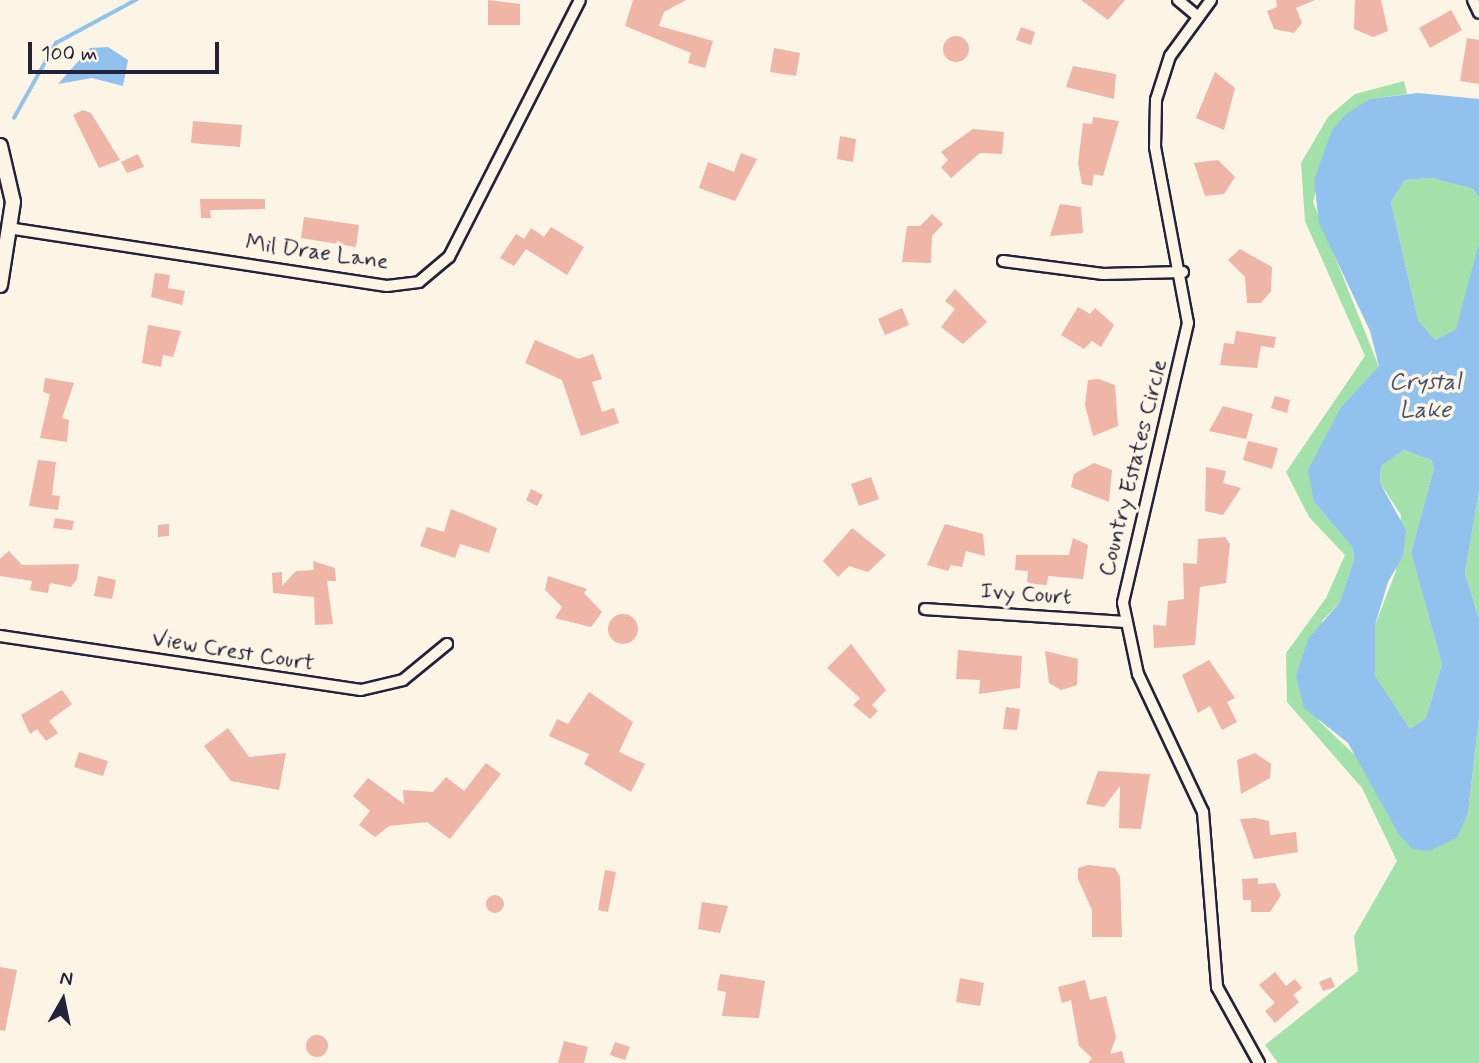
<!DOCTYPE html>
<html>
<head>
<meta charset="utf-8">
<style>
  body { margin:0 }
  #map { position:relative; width:1479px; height:1063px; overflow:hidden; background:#fcf5e5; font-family:Mynerve,sans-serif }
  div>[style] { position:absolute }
  .green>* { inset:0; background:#a2e1a9 }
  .water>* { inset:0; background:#91c2ed }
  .stream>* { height:3.5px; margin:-1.75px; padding:0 1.75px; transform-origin:1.75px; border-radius:1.75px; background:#91c2ed }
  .building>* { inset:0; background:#efb5a7 }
  .round { border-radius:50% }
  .roads { filter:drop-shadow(2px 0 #22223b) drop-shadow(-2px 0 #22223b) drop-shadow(0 2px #22223b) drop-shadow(0 -2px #22223b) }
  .street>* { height:10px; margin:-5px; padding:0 5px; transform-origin:5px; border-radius:5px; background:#fcf5e5 }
  .secondary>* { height:14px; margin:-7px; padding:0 7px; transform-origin:7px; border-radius:7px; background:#fcf5e5 }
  span { translate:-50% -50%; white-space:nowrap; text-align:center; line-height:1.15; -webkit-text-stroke:7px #fcf5e5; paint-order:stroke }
  .street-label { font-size:23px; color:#22223b }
  .water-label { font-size:24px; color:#435270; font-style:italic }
  .north { position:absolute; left:28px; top:965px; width:70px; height:70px; -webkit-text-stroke:5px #fcf5e5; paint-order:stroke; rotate:9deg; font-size:19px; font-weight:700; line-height:28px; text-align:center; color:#22223b }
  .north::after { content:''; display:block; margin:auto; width:24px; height:32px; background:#22223b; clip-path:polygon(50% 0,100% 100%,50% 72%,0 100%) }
  .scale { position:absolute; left:28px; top:42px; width:191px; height:32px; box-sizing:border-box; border:4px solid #22223b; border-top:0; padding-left:9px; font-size:21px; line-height:24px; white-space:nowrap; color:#22223b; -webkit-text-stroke:5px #fcf5e5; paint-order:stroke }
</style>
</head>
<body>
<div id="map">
  <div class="green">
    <i style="clip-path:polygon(1404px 81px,1407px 94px,1370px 99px,1332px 130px,1313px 202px,1379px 367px,1341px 407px,1314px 502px,1353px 548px,1354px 559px,1340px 602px,1322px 621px,1319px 721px,1363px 763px,1398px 833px,1455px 830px,1468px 813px,1479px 718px,1479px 1063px,1278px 1063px,1265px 1045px,1358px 971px,1354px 936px,1397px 861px,1362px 788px,1287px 702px,1286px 653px,1326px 598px,1345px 555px,1309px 517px,1286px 472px,1365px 356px,1305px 221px,1301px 163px,1328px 117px,1355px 94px)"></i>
    <i style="clip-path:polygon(1432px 178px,1473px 189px,1479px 198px,1479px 243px,1468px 290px,1456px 329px,1435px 340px,1418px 320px,1391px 202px,1405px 180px)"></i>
    <i style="clip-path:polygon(1404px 450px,1431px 460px,1434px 468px,1411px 553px,1442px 664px,1426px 718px,1410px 729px,1375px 677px,1375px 625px,1396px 571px,1401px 515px,1380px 483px,1381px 466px)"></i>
    <i style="clip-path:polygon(1479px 491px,1479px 619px,1465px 573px)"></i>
  </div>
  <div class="water">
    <i style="clip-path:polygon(108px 47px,128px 60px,123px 86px,92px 78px,58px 84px,90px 48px)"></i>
    <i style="clip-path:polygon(evenodd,1418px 93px,1479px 99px,1479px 198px,1473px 189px,1432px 178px,1405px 180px,1391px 202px,1418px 320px,1435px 340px,1456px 329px,1479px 243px,1479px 491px,1465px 573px,1479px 619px,1479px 718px,1468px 813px,1457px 838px,1429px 851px,1412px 849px,1398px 833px,1348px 743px,1304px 708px,1296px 676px,1308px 639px,1340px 602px,1354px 559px,1353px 548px,1314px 502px,1308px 470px,1341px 407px,1379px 366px,1370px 331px,1319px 223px,1314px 180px,1332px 130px,1346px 114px,1370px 99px,1418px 93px,1404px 450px,1431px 460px,1434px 468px,1411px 553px,1442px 664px,1426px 718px,1410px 729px,1375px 676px,1375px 625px,1388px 582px,1403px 556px,1406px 530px,1380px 483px,1381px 466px,1404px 450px)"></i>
  </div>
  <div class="stream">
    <i style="left:14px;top:118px;width:86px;rotate:-60.8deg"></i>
    <i style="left:56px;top:43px;width:91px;rotate:-28.3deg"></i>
  </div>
  <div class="building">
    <i style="clip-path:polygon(488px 0,520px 4px,520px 25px,488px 25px)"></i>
    <i style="clip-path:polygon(633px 0,686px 0,664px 12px,659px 26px,713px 41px,705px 68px,688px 63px,691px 53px,625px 26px)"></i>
    <i style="clip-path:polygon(1081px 0,1125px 0,1108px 20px)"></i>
    <i style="clip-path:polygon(1276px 0,1315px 0,1296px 8px,1302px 23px,1294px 33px,1274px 29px,1267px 11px,1277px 7px)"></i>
    <i style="clip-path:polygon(1355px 0,1381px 0,1388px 31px,1373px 37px,1354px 29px)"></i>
    <i style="clip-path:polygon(1451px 10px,1462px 30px,1430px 48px,1419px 28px)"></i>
    <i style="clip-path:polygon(1021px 27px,1035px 32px,1031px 45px,1016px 40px)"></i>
    <i class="round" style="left:943px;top:36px;width:26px;height:26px"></i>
    <i style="clip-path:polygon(1467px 38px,1479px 40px,1479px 84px,1460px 81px)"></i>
    <i style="clip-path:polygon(774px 48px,800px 53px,796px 76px,770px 72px)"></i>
    <i style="clip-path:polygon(1073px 66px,1116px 74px,1114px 99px,1066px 87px)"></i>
    <i style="clip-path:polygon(1215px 72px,1235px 88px,1224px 130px,1196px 118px)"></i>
    <i style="clip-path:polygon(83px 110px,91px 113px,120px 160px,99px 168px,73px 115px)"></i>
    <i style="clip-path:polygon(1093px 117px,1119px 121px,1103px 176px,1094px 174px,1092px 186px,1082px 184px,1078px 163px,1083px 123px,1092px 124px)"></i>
    <i style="clip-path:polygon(193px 121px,242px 125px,240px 147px,191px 143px)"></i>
    <i style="clip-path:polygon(973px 129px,1004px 132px,1002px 154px,980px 153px,951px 178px,941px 167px,948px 160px,941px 152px)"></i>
    <i style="clip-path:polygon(840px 136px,856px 139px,853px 162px,837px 159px)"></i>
    <i style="clip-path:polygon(741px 153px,757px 159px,735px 201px,699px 188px,708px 162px,734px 172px)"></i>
    <i style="clip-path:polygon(138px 154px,144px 167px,127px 173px,121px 162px)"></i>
    <i style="clip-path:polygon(1218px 160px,1235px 177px,1224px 194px,1205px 196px,1194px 163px)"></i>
    <i style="clip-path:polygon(200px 199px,265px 199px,265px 209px,210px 210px,211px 218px,201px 218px)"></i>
    <i style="clip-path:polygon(1060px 204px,1081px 207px,1083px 233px,1050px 236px)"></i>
    <i style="clip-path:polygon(932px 214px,943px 224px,932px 236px,931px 263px,902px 262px,907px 226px,920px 226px)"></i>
    <i style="clip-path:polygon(304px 217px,359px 225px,356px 247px,301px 238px)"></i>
    <i style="clip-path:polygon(551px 227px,584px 247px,567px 275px,526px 249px,514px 266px,500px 258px,516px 234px,524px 239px,531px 228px,544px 237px)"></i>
    <i style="clip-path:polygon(1240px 249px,1272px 267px,1271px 291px,1261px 303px,1247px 303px,1245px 277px,1228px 260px)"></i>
    <i style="clip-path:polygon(155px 273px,170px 275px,168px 288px,185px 291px,182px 305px,151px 297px)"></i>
    <i style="clip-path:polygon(955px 289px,987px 322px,963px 344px,941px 327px,955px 309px,945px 301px)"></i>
    <i style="clip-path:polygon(1078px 307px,1090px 314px,1095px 308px,1114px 325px,1101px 347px,1092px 341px,1084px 349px,1061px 335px)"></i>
    <i style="clip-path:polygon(902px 308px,909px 325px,885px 335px,878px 319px)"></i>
    <i style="clip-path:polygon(148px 325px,181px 331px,173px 357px,163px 355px,161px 367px,142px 363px)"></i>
    <i style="clip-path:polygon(1236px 331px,1276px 337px,1274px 348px,1261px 346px,1257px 368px,1220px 365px,1224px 343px,1234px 344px)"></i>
    <i style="clip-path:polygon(535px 340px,579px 359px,593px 354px,602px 379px,592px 382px,602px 412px,614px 408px,619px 423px,581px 436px,562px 380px,525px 363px)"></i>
    <i style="clip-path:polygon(45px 378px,74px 383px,62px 418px,69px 420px,67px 442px,40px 438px,50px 394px,43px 392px)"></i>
    <i style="clip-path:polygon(1098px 379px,1115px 385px,1118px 426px,1093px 436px,1085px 405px,1088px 380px)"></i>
    <i style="clip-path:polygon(1275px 396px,1290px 400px,1287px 413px,1271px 408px)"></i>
    <i style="clip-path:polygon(1223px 406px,1253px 414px,1246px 439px,1209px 431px)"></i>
    <i style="clip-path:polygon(1248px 441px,1278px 448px,1272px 469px,1243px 460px)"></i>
    <i style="clip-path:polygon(38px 460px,56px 462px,52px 495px,60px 496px,58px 510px,29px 506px)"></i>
    <i style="clip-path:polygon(1094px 463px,1112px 470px,1109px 502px,1071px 487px,1074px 474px)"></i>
    <i style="clip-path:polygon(1206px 467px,1226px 471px,1223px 483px,1241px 488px,1223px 515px,1205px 511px)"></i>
    <i style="clip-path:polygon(871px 477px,879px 499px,859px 506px,851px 484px)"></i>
    <i style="clip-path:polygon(531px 489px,543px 495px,537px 506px,526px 500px)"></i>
    <i style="clip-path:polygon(451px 509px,497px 528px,489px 553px,460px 544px,455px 558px,420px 546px,427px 527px,444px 532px)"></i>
    <i style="clip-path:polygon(55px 518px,74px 521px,72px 530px,53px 528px)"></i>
    <i style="clip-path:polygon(169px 524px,169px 536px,158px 537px,158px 525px)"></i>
    <i style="clip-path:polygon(945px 524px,983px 534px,985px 556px,966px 551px,962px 567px,951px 565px,948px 571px,927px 565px)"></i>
    <i style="clip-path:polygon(852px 528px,886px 555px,868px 572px,849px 566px,838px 577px,823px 561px)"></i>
    <i style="clip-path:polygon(1225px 537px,1230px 544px,1226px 583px,1200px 587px,1195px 645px,1154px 648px,1153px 625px,1166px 626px,1168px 601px,1184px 599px,1183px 563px,1197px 564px,1198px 539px)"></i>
    <i style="clip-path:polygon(1073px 538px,1088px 545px,1083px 579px,1048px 576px,1047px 585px,1034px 584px,1027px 582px,1028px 571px,1015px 570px,1016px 555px,1069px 555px)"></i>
    <i style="clip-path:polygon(9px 551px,22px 565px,79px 564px,77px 579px,71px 587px,50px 583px,48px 593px,30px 590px,32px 581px,0 576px,0 559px)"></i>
    <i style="clip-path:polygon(313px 561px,335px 568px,336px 581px,327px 581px,333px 624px,315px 625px,314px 597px,273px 593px,272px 573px,282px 572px,282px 586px,296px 571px,314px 570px)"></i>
    <i style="clip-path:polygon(98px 576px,116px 580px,112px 599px,94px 596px)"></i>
    <i style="clip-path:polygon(548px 576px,587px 589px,584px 593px,602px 612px,591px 627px,555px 618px,562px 607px,545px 590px)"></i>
    <i class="round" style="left:608px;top:614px;width:30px;height:30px"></i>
    <i style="clip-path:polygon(851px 644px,886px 690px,872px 705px,878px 711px,870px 719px,853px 705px,860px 698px,827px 668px)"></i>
    <i style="clip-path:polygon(958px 650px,1022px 656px,1020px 688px,979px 694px,980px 680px,956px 679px)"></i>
    <i style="clip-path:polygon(1045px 651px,1078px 659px,1077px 685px,1061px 690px,1049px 683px)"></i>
    <i style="clip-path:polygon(1209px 660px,1235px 698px,1227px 702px,1237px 722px,1222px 730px,1210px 706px,1198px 713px,1182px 675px)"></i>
    <i style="clip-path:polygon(62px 690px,72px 704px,49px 721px,58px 733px,46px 741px,37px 729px,30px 734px,21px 715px)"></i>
    <i style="clip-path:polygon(589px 692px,633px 722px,619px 752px,645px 764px,631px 792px,584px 764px,589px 754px,549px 736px,557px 719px,568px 724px)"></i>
    <i style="clip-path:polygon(1006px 707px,1020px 709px,1017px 730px,1003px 729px)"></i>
    <i style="clip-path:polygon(228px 728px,249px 757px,286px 753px,279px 790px,231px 781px,204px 746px)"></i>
    <i style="clip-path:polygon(79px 752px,108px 761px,103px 776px,74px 767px)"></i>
    <i style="clip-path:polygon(1255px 753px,1271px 764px,1270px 778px,1241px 794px,1237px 760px)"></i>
    <i style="clip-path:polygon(486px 763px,501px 774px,450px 839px,427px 822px,389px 826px,375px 837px,359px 825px,370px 811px,353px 796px,368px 778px,404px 804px,403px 790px,433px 792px,446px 777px,464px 791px)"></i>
    <i style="clip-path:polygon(1098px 771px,1150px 774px,1141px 829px,1119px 828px,1120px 786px,1104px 807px,1086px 804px)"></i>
    <i style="clip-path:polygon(1255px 818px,1269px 821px,1270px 835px,1296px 832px,1298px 852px,1254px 859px,1240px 819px)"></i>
    <i style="clip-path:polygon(1088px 865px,1115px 868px,1120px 877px,1122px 937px,1092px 937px,1092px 910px,1078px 879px,1078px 868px)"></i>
    <i style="clip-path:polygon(605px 870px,616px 872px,608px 912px,598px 910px)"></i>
    <i style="clip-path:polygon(1258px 878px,1258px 884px,1275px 883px,1281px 895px,1270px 912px,1251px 912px,1251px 900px,1243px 900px,1242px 879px)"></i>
    <i class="round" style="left:486px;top:895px;width:18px;height:18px"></i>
    <i style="clip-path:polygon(702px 902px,728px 906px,720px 933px,698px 929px)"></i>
    <i style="clip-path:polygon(0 967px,17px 970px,5px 1031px,0 1030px)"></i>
    <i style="clip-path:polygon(1275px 972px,1286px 986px,1295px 979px,1302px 988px,1293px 995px,1299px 1002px,1275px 1023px,1265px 1011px,1275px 1003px,1259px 985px)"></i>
    <i style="clip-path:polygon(720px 974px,765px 981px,759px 1018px,722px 1016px,726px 992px,717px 990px)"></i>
    <i style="clip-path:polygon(1331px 977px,1335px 987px,1323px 991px,1319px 982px)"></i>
    <i style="clip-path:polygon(960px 978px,984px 983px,980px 1006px,956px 1002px)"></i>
    <i style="clip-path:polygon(1085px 980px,1090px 1000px,1106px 996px,1116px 1037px,1110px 1054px,1122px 1051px,1125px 1063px,1088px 1063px,1092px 1058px,1079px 1046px,1071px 1000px,1062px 1003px,1058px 987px)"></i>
    <i class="round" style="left:306px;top:1035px;width:22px;height:22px"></i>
    <i style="clip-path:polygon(564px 1041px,588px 1047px,584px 1063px,558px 1063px)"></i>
    <i style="clip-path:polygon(615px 1042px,630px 1047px,625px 1060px,610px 1055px)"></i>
  </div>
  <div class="roads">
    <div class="street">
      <i style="left:1178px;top:0;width:23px;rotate:40deg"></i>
      <i style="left:1211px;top:0;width:69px;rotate:126.2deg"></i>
      <i style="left:1170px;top:56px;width:46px;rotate:107.7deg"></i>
      <i style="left:1156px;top:100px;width:47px;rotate:91.2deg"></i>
      <i style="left:1155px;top:147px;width:179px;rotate:79.4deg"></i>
      <i style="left:1188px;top:323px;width:287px;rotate:103.1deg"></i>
      <i style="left:1123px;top:603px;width:73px;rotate:78.1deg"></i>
      <i style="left:1138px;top:674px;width:153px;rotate:64.8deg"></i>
      <i style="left:1203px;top:812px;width:176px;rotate:85.4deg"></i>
      <i style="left:1217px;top:987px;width:87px;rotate:61.1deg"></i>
      <i style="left:1473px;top:0;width:14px;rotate:65deg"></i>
      <i style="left:8px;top:228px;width:383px;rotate:8.7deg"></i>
      <i style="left:387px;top:286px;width:32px;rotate:-7deg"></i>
      <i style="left:419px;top:282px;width:39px;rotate:-40deg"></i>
      <i style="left:449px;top:257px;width:288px;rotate:-63deg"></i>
      <i style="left:1003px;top:261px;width:101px;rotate:7.4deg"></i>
      <i style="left:1103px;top:274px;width:80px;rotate:-1.4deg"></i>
      <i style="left:925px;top:609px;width:200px;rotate:3.7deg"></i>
      <i style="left:0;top:636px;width:365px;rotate:8.5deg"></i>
      <i style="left:361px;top:690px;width:43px;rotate:-13.4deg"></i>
      <i style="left:403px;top:680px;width:57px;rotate:-39.3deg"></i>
    </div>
    <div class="secondary">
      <i style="left:0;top:146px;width:57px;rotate:76.9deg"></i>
      <i style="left:13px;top:202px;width:84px;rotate:98.9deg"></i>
    </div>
  </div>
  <div class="street-label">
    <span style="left:317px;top:253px;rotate:8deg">Mil Drae Lane</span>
    <span style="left:1134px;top:468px;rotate:-76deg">Country Estates Circle</span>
    <span style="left:1026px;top:595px;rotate:4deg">Ivy Court</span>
    <span style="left:233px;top:652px;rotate:9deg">View Crest Court</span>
  </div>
  <div class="water-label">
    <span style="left:1425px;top:397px">Crystal<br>Lake</span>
  </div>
  <div class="north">N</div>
  <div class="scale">100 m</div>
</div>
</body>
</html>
